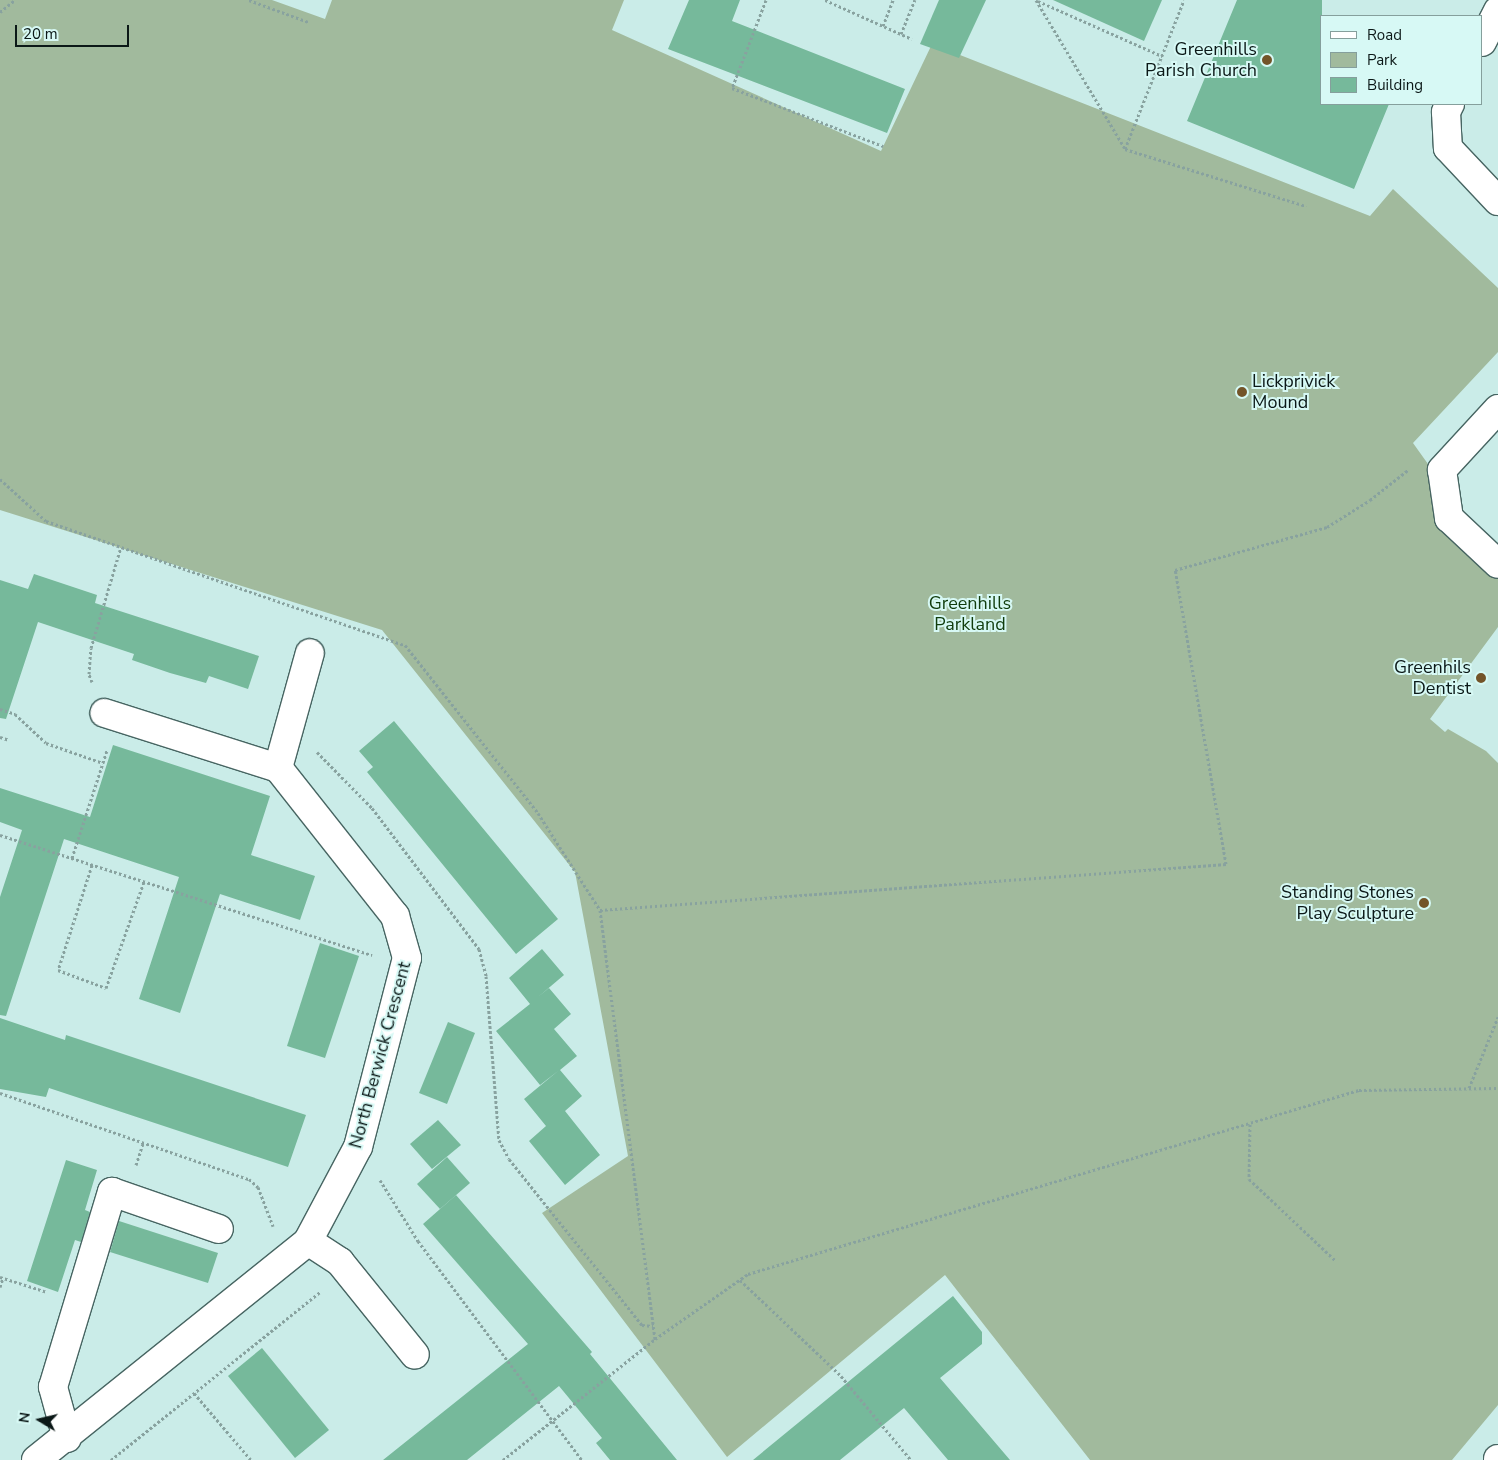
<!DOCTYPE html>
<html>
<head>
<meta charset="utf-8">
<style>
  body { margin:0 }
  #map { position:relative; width:1498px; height:1460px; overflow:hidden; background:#caece8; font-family:"Nunito Sans",sans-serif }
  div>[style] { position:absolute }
  .green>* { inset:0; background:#a1ba9d }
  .building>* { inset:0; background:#76b99b }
  .path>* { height:3px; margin-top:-1.5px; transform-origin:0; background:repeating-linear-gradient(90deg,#88a29f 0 2.5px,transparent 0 5px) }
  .roads { filter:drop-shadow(1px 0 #476562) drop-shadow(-1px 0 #476562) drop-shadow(0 1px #476562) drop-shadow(0 -1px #476562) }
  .minor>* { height:28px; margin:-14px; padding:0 14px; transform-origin:14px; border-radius:14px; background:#fff }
  .tertiary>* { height:28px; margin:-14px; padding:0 14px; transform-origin:14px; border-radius:14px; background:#fff }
  .dots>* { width:14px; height:14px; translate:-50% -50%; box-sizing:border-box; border:2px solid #d7f9f5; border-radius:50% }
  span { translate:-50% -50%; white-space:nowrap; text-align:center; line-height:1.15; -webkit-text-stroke:4px #d7f9f5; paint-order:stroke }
  .poi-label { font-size:18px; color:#0b1817 }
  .right { translate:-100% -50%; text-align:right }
  .left { translate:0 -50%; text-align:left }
  .park-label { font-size:18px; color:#103c0c }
  .street-label { font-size:18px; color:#0b1817 }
  .legend { position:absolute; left:1320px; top:15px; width:162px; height:90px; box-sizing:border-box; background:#d7f9f5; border:1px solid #859f9c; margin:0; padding:6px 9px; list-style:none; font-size:15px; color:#0b1817 }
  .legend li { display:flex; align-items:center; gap:10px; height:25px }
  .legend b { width:25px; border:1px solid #859f9c }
  .north { position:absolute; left:15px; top:1395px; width:50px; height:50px; -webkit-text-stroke:4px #d7f9f5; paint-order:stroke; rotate:279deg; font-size:14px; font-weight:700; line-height:20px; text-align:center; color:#0b1817 }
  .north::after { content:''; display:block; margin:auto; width:18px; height:22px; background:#0b1817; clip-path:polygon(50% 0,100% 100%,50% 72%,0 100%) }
  .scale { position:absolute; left:15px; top:25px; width:114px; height:22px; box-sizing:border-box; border:2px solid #0b1817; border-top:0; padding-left:6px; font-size:15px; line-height:18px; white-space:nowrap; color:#0b1817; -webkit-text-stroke:4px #d7f9f5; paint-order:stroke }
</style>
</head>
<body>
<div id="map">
  <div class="green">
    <i style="clip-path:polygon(0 0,272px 0,325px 19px,332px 0,624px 0,612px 30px,881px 151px,932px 44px,1370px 216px,1393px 189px,1498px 288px,1498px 352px,1413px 443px,1498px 562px,1498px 627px,1430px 719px,1445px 732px,1448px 729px,1486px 751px,1498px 763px,1498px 1405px,1452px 1460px,1090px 1460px,945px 1275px,727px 1457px,542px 1213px,628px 1156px,575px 872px,382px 630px,0 510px)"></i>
  </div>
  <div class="building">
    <i style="clip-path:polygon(689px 0,740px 0,732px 21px,905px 89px,887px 133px,668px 49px)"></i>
    <i style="clip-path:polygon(939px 0,986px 0,959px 58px,920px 44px)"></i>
    <i style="clip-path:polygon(1053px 0,1162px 0,1144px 41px)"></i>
    <i style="clip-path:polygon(1237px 0,1322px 0,1322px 104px,1389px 104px,1354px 189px,1187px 121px)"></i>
    <i style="clip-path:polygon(34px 574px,97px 595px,95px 603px,259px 656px,248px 689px,209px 676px,206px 683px,170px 673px,132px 660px,134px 654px,38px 622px,6px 719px,0 718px,0 580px,28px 589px)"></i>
    <i style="clip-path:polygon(394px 721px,558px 919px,516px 954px,367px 772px,373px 767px,359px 751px)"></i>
    <i style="clip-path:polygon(113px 745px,270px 796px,251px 855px,315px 876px,300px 920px,220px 894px,180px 1013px,139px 999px,179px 877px,64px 839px,6px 1016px,0 1015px,0 897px,22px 830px,0 822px,0 788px,90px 817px)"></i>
    <i style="clip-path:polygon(320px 943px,359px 956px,325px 1058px,287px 1046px)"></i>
    <i style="clip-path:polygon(542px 949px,564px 975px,538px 997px,549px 988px,571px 1014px,554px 1029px,577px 1056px,560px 1070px,582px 1096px,565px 1111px,600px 1155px,565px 1185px,529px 1141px,546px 1126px,524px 1099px,558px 1071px,540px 1085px,496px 1031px,530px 1004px,509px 978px)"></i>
    <i style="clip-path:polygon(0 1018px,65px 1040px,66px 1035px,306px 1115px,288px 1167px,49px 1088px,46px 1097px,0 1089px)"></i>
    <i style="clip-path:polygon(448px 1022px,475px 1033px,447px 1104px,419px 1093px)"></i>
    <i style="clip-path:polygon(438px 1120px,461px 1145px,432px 1169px,410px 1144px)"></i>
    <i style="clip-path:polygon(447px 1157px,470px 1183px,440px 1209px,417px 1184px)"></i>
    <i style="clip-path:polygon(66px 1160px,97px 1170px,85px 1210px,90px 1212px,81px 1242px,75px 1240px,58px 1292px,27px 1281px)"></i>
    <i style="clip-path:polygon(456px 1195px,592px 1352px,590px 1354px,677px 1460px,610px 1460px,596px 1443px,602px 1438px,559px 1386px,467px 1460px,383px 1460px,528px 1344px,423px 1224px)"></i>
    <i style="clip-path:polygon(119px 1221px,218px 1253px,208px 1283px,110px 1252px)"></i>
    <i style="clip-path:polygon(953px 1296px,982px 1332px,982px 1344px,940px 1378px,1010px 1460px,948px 1460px,904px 1408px,840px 1460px,753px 1460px)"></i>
    <i style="clip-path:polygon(262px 1348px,329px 1430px,295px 1458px,228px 1376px)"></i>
  </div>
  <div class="path">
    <i style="left:249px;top:0;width:63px;rotate:20.4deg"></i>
    <i style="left:766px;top:0;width:94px;rotate:111.1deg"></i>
    <i style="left:732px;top:88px;width:162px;rotate:21deg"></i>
    <i style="left:825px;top:0;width:95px;rotate:24.1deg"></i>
    <i style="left:1036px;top:0;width:174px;rotate:59.1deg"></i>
    <i style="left:1125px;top:149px;width:190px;rotate:17.5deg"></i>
    <i style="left:1038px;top:1px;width:136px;rotate:23.9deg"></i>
    <i style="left:0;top:12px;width:19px;rotate:-39deg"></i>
    <i style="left:883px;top:26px;width:28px;rotate:-69deg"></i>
    <i style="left:901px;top:34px;width:37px;rotate:-68deg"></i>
    <i style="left:1125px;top:149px;width:160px;rotate:-68.4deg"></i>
    <i style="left:0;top:479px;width:62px;rotate:42.4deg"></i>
    <i style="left:46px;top:521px;width:380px;rotate:19.1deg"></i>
    <i style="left:405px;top:645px;width:214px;rotate:51.6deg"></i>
    <i style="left:538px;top:813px;width:115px;rotate:57.4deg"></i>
    <i style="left:600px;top:910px;width:433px;rotate:82.7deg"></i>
    <i style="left:92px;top:682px;width:9px;rotate:-111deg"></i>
    <i style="left:89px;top:674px;width:26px;rotate:-86deg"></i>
    <i style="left:91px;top:648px;width:105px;rotate:-73.5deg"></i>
    <i style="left:0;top:709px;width:16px;rotate:18deg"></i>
    <i style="left:15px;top:714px;width:42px;rotate:43.1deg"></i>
    <i style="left:46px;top:743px;width:60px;rotate:19.3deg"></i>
    <i style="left:0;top:737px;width:9px;rotate:18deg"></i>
    <i style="left:317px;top:752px;width:78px;rotate:45.5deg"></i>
    <i style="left:372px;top:808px;width:177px;rotate:52.8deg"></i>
    <i style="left:479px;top:949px;width:28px;rotate:75deg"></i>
    <i style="left:486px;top:976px;width:165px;rotate:85.5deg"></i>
    <i style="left:499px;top:1140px;width:21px;rotate:62deg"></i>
    <i style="left:509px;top:1159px;width:213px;rotate:51.3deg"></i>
    <i style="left:642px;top:1325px;width:11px;rotate:5deg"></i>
    <i style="left:0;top:835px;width:391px;rotate:17.9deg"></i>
    <i style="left:72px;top:858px;width:114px;rotate:-72deg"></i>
    <i style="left:92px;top:865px;width:110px;rotate:107.9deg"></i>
    <i style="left:58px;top:970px;width:51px;rotate:20.6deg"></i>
    <i style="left:106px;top:988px;width:113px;rotate:-70.3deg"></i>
    <i style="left:600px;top:910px;width:628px;rotate:-4.2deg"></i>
    <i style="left:1226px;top:864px;width:298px;rotate:-99.8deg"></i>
    <i style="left:1175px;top:570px;width:158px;rotate:-15.8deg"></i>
    <i style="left:1327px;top:527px;width:51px;rotate:-32.1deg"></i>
    <i style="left:1370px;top:500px;width:48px;rotate:-38.3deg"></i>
    <i style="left:1469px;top:1088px;width:77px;rotate:-67.8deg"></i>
    <i style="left:0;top:1093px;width:263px;rotate:19.1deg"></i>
    <i style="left:249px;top:1179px;width:12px;rotate:42deg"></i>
    <i style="left:258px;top:1187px;width:42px;rotate:69deg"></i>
    <i style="left:1250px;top:1124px;width:55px;rotate:91deg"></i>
    <i style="left:1249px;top:1179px;width:120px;rotate:43.3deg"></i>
    <i style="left:136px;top:1165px;width:23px;rotate:-72deg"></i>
    <i style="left:380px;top:1180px;width:72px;rotate:58.1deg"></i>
    <i style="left:418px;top:1241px;width:274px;rotate:53.2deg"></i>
    <i style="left:0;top:1277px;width:49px;rotate:17.7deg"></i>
    <i style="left:740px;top:1280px;width:139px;rotate:43.5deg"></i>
    <i style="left:841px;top:1376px;width:109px;rotate:50.2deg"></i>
    <i style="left:0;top:1287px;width:9px;rotate:-72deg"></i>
    <i style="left:194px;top:1393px;width:88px;rotate:49.6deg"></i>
    <i style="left:111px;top:1460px;width:268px;rotate:-38.8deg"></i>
    <i style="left:503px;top:1460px;width:194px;rotate:-38.5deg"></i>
    <i style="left:655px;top:1339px;width:113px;rotate:-35deg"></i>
    <i style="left:748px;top:1274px;width:638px;rotate:-16.76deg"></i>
    <i style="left:1359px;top:1090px;width:139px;rotate:-0.8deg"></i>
  </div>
  <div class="roads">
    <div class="minor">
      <i style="left:1482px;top:42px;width:35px;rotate:-63deg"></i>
      <i style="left:1450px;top:104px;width:9px;rotate:117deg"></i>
      <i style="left:1446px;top:112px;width:36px;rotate:87deg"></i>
      <i style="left:1448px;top:148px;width:73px;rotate:46.7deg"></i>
      <i style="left:1498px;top:409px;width:83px;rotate:132.6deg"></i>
      <i style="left:1442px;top:470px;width:49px;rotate:81.7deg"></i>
      <i style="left:1449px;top:518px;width:67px;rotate:43.2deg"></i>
      <i style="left:278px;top:768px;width:119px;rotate:-74.5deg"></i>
      <i style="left:308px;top:1241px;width:38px;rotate:33deg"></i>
      <i style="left:340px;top:1262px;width:119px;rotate:51.1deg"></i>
      <i style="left:67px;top:1438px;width:53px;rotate:-105.4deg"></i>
      <i style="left:53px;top:1387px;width:204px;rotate:-73.2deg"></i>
      <i style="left:112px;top:1192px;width:113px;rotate:19.1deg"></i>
      <i style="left:36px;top:1460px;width:349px;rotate:-38.8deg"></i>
      <i style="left:308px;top:1241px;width:106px;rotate:-62deg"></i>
      <i style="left:358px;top:1147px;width:195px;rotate:-75.5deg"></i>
      <i style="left:407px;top:958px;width:44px;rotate:-105.9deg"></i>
      <i style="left:395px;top:916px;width:189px;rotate:-128.3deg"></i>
      <i style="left:278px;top:768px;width:182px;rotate:-162.4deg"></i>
    </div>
    <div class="tertiary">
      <i style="left:1498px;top:1460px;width:1px;rotate:-90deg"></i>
    </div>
  </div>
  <div class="dots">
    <i style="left:1267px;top:60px;background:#735429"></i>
    <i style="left:1242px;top:392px;background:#735429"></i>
    <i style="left:1481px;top:678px;background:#735429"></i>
    <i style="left:1424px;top:903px;background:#735429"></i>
  </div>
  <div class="poi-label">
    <span class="right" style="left:1257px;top:60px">Greenhills<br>Parish Church</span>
    <span class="left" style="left:1252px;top:392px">Lickprivick<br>Mound</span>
    <span class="right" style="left:1471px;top:678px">Greenhils<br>Dentist</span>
    <span class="right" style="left:1414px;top:903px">Standing Stones<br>Play Sculpture</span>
  </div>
  <div class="park-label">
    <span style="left:970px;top:614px">Greenhills<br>Parkland</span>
  </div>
  <div class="street-label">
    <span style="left:380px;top:1055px;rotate:-75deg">North Berwick Crescent</span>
  </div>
  <ul class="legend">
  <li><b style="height:6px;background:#fff"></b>Road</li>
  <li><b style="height:14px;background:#a1ba9d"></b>Park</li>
  <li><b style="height:14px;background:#76b99b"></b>Building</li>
  </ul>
  <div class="north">N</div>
  <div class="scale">20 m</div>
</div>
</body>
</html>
